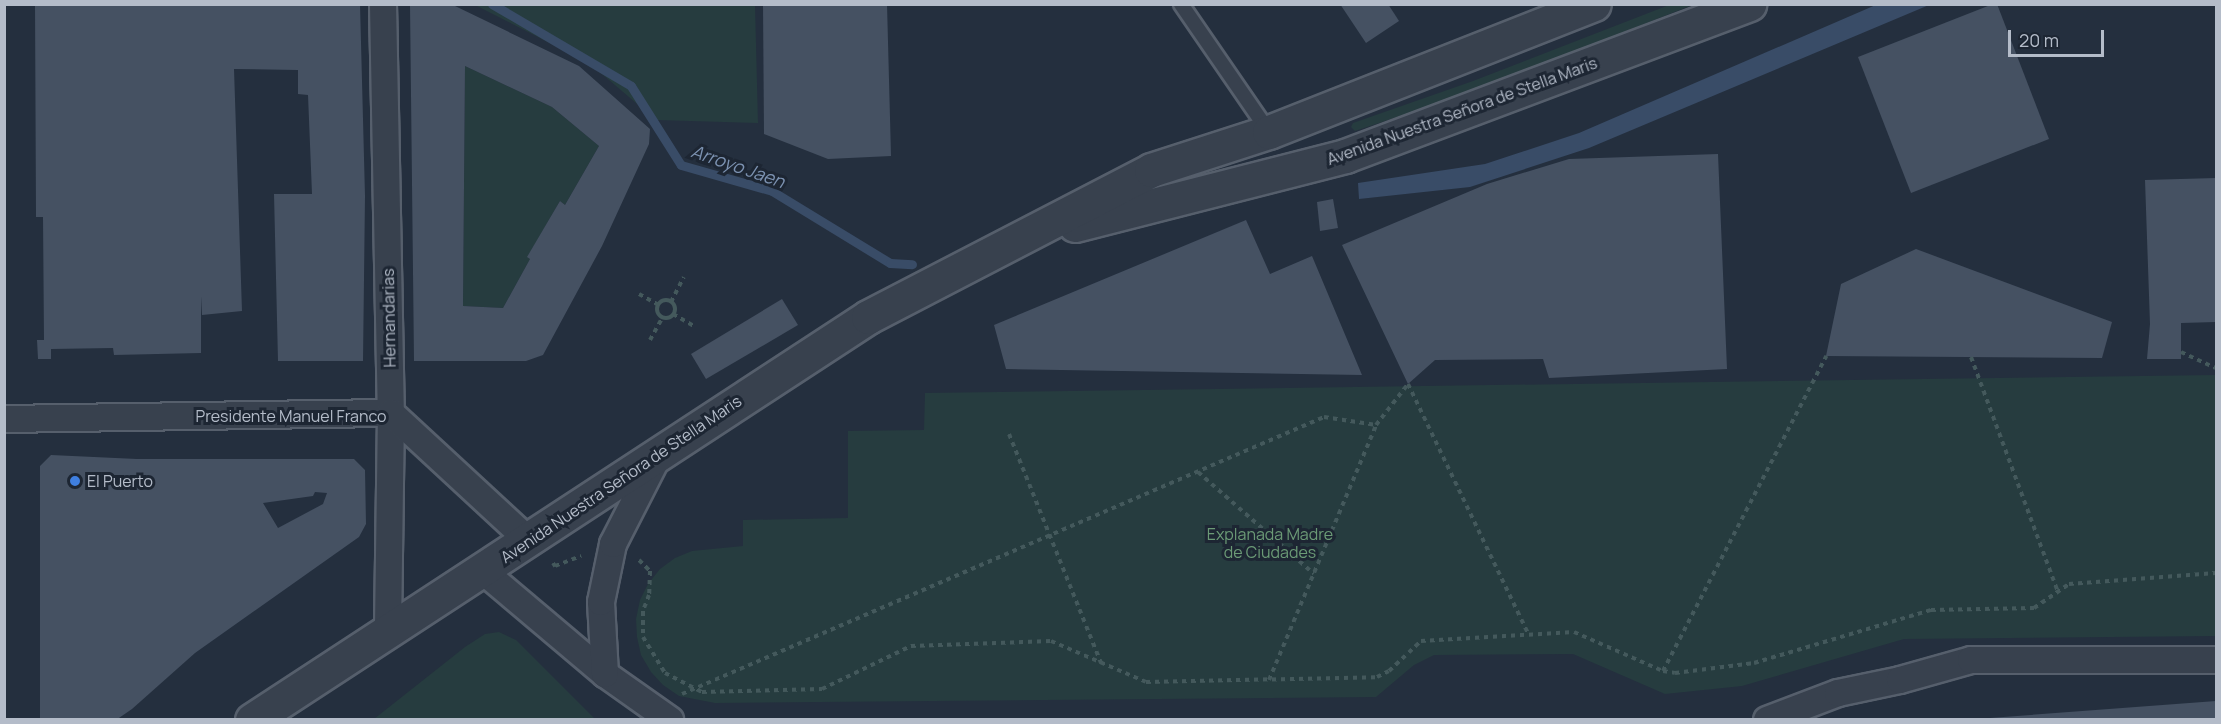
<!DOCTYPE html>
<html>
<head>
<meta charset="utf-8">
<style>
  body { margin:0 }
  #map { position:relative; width:2221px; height:724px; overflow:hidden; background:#242f3e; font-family:Manrope,sans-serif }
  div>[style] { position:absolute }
  .green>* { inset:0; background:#263c3f }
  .water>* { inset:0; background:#394c67 }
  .stream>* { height:9px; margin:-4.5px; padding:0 4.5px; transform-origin:4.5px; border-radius:4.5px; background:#394c67 }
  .building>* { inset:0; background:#455162 }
  .path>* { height:4px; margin-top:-2px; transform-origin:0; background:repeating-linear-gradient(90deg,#44595c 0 4.5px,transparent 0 9px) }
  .path>.ring { margin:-2px; padding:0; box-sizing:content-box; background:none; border:4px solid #44595c; border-radius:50% }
  .roads { filter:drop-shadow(2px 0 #565f6c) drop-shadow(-2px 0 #565f6c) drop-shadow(0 2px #565f6c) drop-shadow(0 -2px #565f6c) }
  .service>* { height:14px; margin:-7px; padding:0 7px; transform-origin:7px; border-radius:7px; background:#38414e }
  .minor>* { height:26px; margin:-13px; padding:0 13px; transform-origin:13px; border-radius:13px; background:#38414e }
  .tertiary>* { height:33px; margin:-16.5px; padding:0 16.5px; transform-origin:16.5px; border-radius:16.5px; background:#38414e }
  .dots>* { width:16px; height:16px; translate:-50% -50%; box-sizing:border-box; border:3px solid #1d2633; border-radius:50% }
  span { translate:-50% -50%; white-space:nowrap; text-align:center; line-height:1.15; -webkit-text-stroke:6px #1d2633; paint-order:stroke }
  .street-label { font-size:16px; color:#b4bcc9 }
  .poi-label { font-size:16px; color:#b4bcc9 }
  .left { translate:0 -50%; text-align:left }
  .park-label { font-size:16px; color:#6b9a76 }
  .water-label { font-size:18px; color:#7c92b1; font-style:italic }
  .frame { position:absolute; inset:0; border:6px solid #b4bcc9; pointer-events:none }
  .scale { position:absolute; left:2008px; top:30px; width:96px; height:27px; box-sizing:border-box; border:3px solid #b4bcc9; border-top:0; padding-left:8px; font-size:18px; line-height:21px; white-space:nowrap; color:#b4bcc9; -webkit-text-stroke:4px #1d2633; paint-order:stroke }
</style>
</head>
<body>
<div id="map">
  <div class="green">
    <i style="clip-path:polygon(475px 5px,755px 5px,758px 123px,656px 120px,589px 63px)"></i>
    <i style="clip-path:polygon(1669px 5px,1692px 5px,1478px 90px,1355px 131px,1351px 127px,1353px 123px,1473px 81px)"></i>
    <i style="clip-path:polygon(465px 66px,552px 107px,599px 146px,565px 205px,560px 201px,557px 206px,528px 256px,530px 259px,503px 308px,463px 306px)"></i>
    <i style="clip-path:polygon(2216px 375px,2216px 636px,1904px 639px,1742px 686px,1665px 694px,1573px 654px,1434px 655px,1414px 665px,1376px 697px,715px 703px,679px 696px,663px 685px,651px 672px,641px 655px,637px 637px,636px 619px,640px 600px,648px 584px,660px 569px,675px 558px,692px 551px,743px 546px,743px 520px,848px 518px,848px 431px,924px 430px,925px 393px)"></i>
    <i style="clip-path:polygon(499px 632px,516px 640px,595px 719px,374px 719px,465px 647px,485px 634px)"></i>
  </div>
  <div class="water">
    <i style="clip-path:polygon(1878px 4px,1929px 5px,1589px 148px,1470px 187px,1359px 199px,1358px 183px,1485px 164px,1579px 133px)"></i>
  </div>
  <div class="stream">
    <i style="left:492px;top:4px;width:161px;rotate:30.5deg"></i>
    <i style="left:631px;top:86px;width:93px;rotate:57.7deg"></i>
    <i style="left:681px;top:165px;width:95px;rotate:15.9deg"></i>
    <i style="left:772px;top:191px;width:138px;rotate:31.4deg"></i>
    <i style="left:890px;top:263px;width:22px;rotate:3deg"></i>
  </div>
  <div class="building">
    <i style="clip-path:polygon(35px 4px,360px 4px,365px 196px,363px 361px,278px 361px,274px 194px,312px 194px,308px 95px,298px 94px,298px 70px,234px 69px,242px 311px,202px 315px,201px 296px,201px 353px,114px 355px,113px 348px,51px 349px,51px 359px,38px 359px,37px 340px,44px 340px,43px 217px,36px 217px)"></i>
    <i style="clip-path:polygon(763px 4px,887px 4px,891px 156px,828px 159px,764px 134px)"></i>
    <i style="clip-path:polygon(1340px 4px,1388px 4px,1399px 21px,1366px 43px)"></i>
    <i style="clip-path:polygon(1993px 4px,1997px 4px,2049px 139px,1911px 193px,1858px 57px)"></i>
    <i style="clip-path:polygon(evenodd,410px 5px,453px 5px,579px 66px,650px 129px,649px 144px,602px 246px,543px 355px,526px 361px,414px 361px,410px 5px,465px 66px,552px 107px,599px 146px,565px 205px,560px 201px,557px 206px,527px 257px,530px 259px,503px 308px,463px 306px,465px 66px)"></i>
    <i style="clip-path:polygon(1718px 154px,1727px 369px,1549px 378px,1543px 359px,1435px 360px,1408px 384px,1342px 245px,1487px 184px,1569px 159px)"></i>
    <i style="clip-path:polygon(2216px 178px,2216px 322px,2181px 323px,2181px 359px,2147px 359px,2150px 324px,2145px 180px)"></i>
    <i style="clip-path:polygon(1333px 199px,1338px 228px,1320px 231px,1317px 202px)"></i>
    <i style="clip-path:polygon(1246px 220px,1270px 274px,1312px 256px,1362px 375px,1006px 369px,994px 325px)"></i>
    <i style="clip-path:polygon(1916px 249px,2112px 322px,2102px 358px,1826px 356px,1841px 284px)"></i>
    <i style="clip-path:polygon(782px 299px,798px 325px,706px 379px,691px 354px)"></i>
    <i style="clip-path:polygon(evenodd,51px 455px,137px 459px,354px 459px,365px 470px,366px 524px,359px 537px,195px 653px,132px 709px,116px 720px,40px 720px,40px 466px,51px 455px,315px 492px,327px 493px,323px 504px,278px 528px,263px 503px,313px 496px,315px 492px)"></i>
    <i style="clip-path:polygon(2216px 701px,2216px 720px,1990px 720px,1990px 718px)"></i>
  </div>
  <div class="path">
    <i style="left:639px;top:294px;width:23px;rotate:29deg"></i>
    <i class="ring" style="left:657px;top:300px;width:14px;height:14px"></i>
    <i style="left:671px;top:302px;width:28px;rotate:-63deg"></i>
    <i style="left:673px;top:314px;width:24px;rotate:30deg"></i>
    <i style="left:650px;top:340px;width:26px;rotate:-61deg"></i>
    <i style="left:2181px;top:352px;width:38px;rotate:25deg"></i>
    <i style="left:1971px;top:357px;width:251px;rotate:69.7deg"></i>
    <i style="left:1009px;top:434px;width:247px;rotate:68.1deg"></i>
    <i style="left:1198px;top:472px;width:154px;rotate:41.3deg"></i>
    <i style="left:639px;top:560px;width:16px;rotate:45deg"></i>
    <i style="left:650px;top:571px;width:24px;rotate:92deg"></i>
    <i style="left:649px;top:595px;width:17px;rotate:111deg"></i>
    <i style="left:643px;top:611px;width:26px;rotate:90deg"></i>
    <i style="left:643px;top:637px;width:42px;rotate:58.6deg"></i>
    <i style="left:665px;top:673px;width:42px;rotate:27.2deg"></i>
    <i style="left:702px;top:692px;width:120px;rotate:-1.4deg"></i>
    <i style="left:822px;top:689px;width:99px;rotate:-25.8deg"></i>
    <i style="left:911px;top:646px;width:140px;rotate:-2deg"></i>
    <i style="left:1051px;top:641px;width:103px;rotate:23.3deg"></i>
    <i style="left:1146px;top:682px;width:231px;rotate:-1.2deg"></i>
    <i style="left:1377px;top:677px;width:13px;rotate:-27deg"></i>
    <i style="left:1389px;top:671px;width:44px;rotate:-43.2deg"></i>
    <i style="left:1421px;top:641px;width:153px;rotate:-3.4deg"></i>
    <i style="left:1574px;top:632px;width:97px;rotate:23.7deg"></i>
    <i style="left:1663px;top:671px;width:12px;rotate:9deg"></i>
    <i style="left:1675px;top:673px;width:80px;rotate:-7.2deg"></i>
    <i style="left:1754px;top:663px;width:185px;rotate:-16.7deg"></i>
    <i style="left:1931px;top:610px;width:103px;rotate:-1.1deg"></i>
    <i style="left:2034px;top:608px;width:42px;rotate:-34.4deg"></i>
    <i style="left:2069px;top:584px;width:147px;rotate:-4.3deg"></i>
    <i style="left:553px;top:563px;width:4px;rotate:56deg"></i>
    <i style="left:555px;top:566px;width:28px;rotate:-21deg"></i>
    <i style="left:1663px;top:671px;width:355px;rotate:-62.6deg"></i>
    <i style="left:1269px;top:680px;width:277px;rotate:-67.2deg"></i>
    <i style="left:1376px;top:425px;width:52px;rotate:-52deg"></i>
    <i style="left:1408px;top:384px;width:279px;rotate:64.3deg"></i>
    <i style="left:682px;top:694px;width:699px;rotate:-23.34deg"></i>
    <i style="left:1324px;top:417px;width:53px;rotate:8.7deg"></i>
  </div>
  <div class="roads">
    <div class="service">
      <i style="left:1181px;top:4px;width:155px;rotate:55.5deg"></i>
    </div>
    <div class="minor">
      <i style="left:383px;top:4px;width:409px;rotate:88.9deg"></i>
      <i style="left:391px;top:413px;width:218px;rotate:90.8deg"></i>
      <i style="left:4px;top:419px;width:387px;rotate:-0.9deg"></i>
      <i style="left:391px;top:413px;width:187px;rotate:42.8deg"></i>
      <i style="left:483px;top:571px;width:160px;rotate:40.2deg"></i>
      <i style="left:605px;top:674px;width:80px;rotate:35.3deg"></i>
      <i style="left:605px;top:674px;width:72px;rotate:-93.2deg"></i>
      <i style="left:601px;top:602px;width:59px;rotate:-78.3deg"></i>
      <i style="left:613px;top:544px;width:103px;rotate:-62.9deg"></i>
      <i style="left:1767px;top:720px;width:76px;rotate:-20.8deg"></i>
      <i style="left:1838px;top:693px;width:63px;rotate:-11.8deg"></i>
      <i style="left:1900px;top:680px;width:74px;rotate:-15.7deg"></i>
      <i style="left:1971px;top:660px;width:245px"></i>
    </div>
    <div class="tertiary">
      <i style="left:1075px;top:225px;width:279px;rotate:-14.3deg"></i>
      <i style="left:1345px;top:156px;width:432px;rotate:-20.6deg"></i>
      <i style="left:252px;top:720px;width:736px;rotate:-33.19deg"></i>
      <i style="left:868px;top:317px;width:319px;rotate:-27.4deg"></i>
      <i style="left:1151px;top:170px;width:124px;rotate:-17.9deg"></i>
      <i style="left:1269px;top:132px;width:349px;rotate:-21.5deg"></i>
    </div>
  </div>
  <div class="dots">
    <i style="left:75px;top:481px;background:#3f7fe0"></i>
  </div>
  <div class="street-label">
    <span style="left:1462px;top:111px;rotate:-20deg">Avenida Nuestra Señora de Stella Maris</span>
    <span style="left:389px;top:318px;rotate:-91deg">Hernandarias</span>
    <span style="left:291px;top:416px">Presidente Manuel Franco</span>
    <span style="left:621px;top:479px;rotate:-34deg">Avenida Nuestra Señora de Stella Maris</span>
  </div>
  <div class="poi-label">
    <span class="left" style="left:87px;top:481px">El Puerto</span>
  </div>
  <div class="park-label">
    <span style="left:1270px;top:543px">Explanada Madre<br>de Ciudades</span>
  </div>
  <div class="water-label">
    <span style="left:738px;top:166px;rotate:19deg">Arroyo Jaen</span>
  </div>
  <div class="frame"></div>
  <div class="scale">20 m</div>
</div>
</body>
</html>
